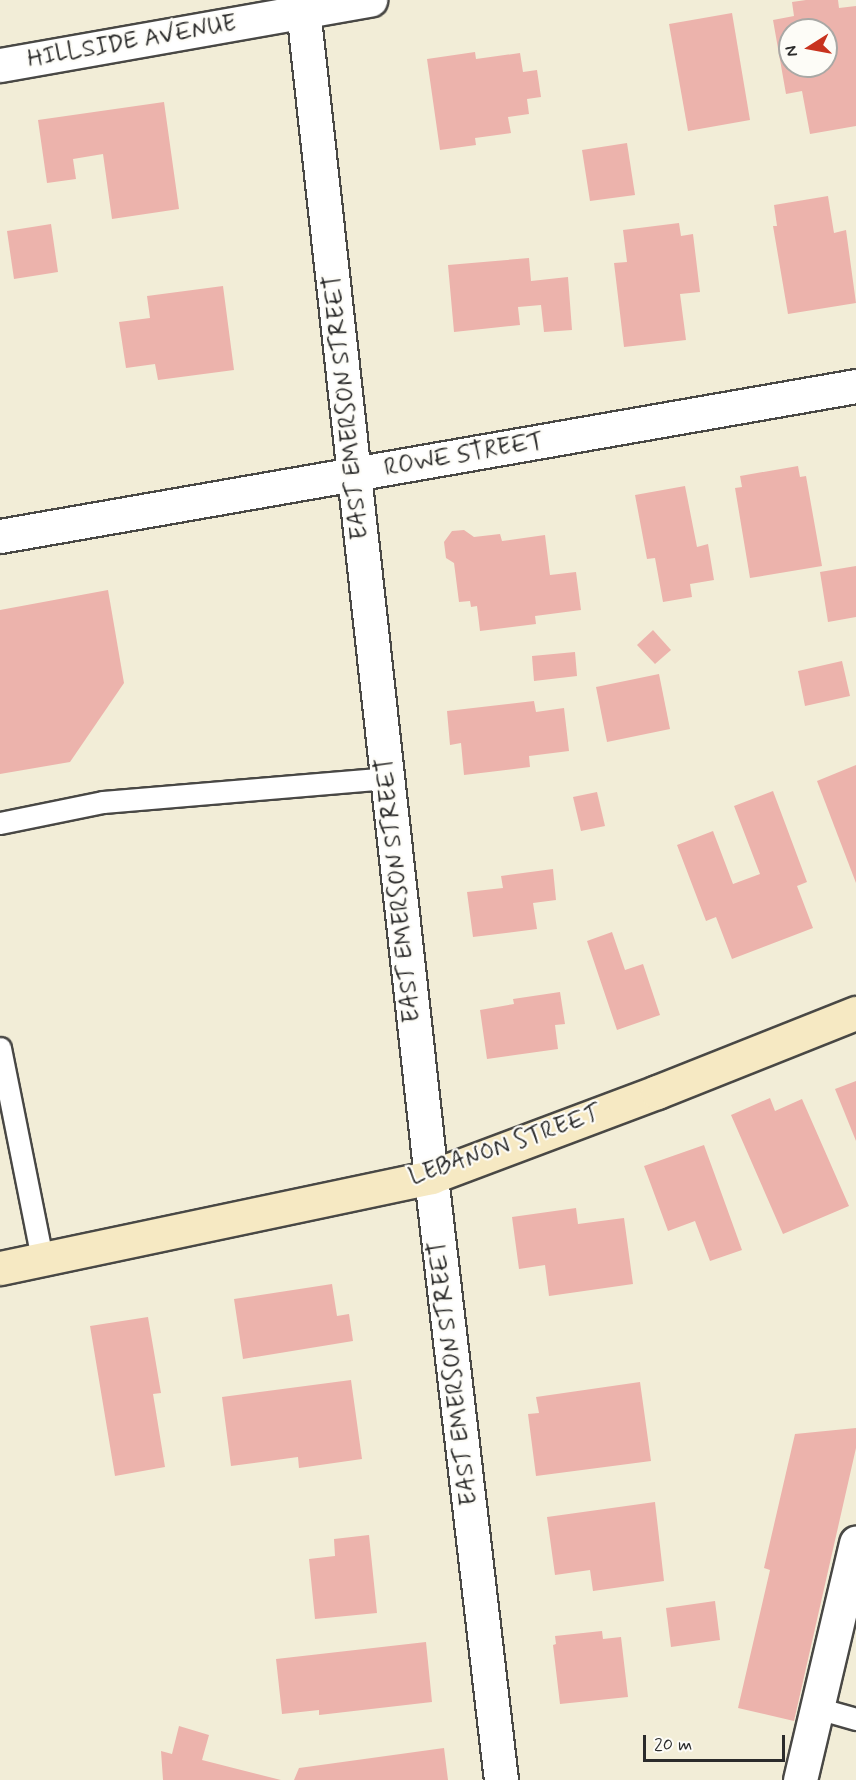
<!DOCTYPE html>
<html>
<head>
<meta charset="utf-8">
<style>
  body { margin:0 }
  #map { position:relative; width:856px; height:1780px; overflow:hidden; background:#f2edd7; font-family:Mynerve,sans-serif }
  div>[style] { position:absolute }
  .building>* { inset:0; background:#ecb3ac }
  .roads { filter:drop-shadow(2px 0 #494845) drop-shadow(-2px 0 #494845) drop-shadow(0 2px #494845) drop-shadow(0 -2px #494845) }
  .service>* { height:21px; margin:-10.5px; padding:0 10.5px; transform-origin:10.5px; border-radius:10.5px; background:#fff }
  .minor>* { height:33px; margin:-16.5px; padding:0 16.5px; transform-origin:16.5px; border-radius:16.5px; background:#fff }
  .tertiary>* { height:33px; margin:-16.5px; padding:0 16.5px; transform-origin:16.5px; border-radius:16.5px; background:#fff }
  .secondary>* { height:33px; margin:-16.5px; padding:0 16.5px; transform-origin:16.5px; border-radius:16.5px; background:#f6e9c3 }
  span { translate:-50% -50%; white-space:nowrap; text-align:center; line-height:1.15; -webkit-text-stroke:4.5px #fdfcf7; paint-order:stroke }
  .street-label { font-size:24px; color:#2b2b2b }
  .north { position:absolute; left:778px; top:18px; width:60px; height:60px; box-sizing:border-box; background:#fdfcf7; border:2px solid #a9a8a5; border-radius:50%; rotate:259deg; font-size:16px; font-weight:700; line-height:24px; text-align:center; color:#2b2b2b }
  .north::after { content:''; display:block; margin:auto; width:21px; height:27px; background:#c8321e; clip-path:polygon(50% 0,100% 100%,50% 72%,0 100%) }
  .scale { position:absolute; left:643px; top:1735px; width:142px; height:27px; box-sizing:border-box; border:3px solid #2b2b2b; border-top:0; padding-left:8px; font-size:18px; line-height:21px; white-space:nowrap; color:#2b2b2b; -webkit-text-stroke:4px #fdfcf7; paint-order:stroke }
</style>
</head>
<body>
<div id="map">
  <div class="building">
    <i style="clip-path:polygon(evenodd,806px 0,838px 0,839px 8px,856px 6px,856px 126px,810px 134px,802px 91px,786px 94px,773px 20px,794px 16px,792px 2px,806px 0,790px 30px,826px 30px,826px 66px,790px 66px,790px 30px)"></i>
    <i style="clip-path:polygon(732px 13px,750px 120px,688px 131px,669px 24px)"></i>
    <i style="clip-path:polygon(475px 52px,476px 59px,520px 53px,523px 72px,537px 70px,541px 97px,527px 99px,529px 114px,508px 117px,511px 133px,475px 138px,476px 145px,440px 150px,427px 59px)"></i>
    <i style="clip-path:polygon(164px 102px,179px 209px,112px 219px,103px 154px,73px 159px,76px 179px,47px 183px,38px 120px)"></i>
    <i style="clip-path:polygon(627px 143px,635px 195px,590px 201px,582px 150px)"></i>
    <i style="clip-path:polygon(828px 196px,834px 233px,846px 230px,856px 303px,788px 314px,773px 226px,777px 226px,774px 205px)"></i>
    <i style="clip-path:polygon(679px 223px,681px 236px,693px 234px,700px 292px,680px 294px,686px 340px,624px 347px,614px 263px,627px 262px,623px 230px)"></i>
    <i style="clip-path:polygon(51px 224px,58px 272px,14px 279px,7px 231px)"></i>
    <i style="clip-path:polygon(529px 258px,531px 281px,568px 277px,572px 330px,544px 332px,541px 305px,518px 307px,520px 325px,454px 332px,448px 265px)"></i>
    <i style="clip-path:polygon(223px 286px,234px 370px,158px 380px,155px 364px,126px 368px,119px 322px,150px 318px,147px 296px)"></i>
    <i style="clip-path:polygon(798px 466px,800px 477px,806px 476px,822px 566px,750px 578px,735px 488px,742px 487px,740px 476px)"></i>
    <i style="clip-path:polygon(685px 486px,697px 547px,708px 544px,714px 580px,690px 584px,692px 597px,663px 602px,655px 558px,647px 559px,635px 495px)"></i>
    <i style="clip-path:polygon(464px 530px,474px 537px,500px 534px,502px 541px,545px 535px,550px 575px,576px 572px,581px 610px,535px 616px,536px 624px,480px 631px,477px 606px,471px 607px,470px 601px,459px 602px,454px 563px,446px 558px,444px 542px,452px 531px)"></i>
    <i style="clip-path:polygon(856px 566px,856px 617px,828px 622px,820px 572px)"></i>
    <i style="clip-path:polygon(108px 590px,124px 683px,70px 762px,0 774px,0 610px)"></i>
    <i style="clip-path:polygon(653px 630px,671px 650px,655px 664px,637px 645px)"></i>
    <i style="clip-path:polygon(575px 652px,577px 676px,534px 681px,532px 656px)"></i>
    <i style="clip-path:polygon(842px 661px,850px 696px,805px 706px,798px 671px)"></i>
    <i style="clip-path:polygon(659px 674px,670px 729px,607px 742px,596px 687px)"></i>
    <i style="clip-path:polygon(534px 701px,536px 712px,564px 708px,569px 751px,529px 756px,530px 767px,464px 775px,461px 743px,450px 745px,447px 711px)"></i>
    <i style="clip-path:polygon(856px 765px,856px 883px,817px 781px)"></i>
    <i style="clip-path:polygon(773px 791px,807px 882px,797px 886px,813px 928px,732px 959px,716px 917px,706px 921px,677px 845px,713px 831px,733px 884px,760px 874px,734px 806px)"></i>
    <i style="clip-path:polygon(597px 792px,605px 826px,581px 831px,573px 797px)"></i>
    <i style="clip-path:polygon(553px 869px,556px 900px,533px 903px,537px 929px,473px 937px,467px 892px,503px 888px,501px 876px)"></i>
    <i style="clip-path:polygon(612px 932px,625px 970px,643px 964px,660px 1015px,617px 1030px,587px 941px)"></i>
    <i style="clip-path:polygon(560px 992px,565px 1024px,555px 1025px,558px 1049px,487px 1059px,480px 1010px,514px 1004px,513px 999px)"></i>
    <i style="clip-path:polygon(856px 1081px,856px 1141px,835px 1089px)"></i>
    <i style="clip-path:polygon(770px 1098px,775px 1111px,802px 1099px,849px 1206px,783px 1234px,731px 1115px)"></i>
    <i style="clip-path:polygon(704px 1145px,742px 1250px,710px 1261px,695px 1221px,668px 1231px,644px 1166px)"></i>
    <i style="clip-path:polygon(576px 1208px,578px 1224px,624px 1218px,633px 1284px,549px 1296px,545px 1265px,519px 1269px,512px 1217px)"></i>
    <i style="clip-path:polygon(332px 1284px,337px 1316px,349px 1314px,353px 1341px,243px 1359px,234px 1299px)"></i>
    <i style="clip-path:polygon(148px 1317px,161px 1393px,153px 1394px,165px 1467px,115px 1476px,90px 1326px)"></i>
    <i style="clip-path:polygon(351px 1380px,362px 1459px,299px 1468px,298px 1457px,231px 1466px,222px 1397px)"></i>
    <i style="clip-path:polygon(640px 1382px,651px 1461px,536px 1476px,528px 1414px,539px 1413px,536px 1397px)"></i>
    <i style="clip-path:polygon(856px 1428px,856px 1448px,794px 1721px,738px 1708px,770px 1570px,764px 1568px,795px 1434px)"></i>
    <i style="clip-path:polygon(655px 1502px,664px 1581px,593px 1591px,590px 1570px,555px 1575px,547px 1517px)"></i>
    <i style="clip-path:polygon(369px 1535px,377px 1613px,315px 1619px,309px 1559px,335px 1556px,334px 1539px)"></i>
    <i style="clip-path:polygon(715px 1601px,720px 1640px,671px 1647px,666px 1608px)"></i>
    <i style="clip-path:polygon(602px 1631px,603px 1639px,621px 1637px,628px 1697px,560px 1704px,553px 1645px,556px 1644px,555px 1636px)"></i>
    <i style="clip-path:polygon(426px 1642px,432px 1702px,319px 1715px,319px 1710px,282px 1714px,276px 1659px)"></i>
    <i style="clip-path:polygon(179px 1726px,209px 1735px,202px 1760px,281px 1780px,163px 1780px,161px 1751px,172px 1754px)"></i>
    <i style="clip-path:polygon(444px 1748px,448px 1780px,294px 1780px,299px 1768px)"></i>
  </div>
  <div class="roads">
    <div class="service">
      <i style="left:0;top:823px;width:105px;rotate:-11.5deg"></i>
      <i style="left:103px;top:802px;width:285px;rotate:-4.8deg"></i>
      <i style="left:0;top:1048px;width:215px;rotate:78.7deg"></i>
      <i style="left:817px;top:1708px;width:41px;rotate:15.8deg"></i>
    </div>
    <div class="minor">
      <i style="left:0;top:65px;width:376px;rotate:-10deg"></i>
      <i style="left:0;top:536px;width:869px;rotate:-9.94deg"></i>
      <i style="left:800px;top:1780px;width:244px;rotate:-76.7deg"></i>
    </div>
    <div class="tertiary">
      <i style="left:302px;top:0;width:1184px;rotate:83.75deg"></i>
      <i style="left:431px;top:1177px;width:607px;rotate:83.38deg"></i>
    </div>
    <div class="secondary">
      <i style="left:0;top:1268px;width:441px;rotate:-11.9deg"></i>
      <i style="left:431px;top:1177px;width:241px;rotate:-20.6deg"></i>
      <i style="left:657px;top:1092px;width:214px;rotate:-21.7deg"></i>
    </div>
  </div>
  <div class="street-label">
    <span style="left:132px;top:42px;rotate:-10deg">HILLSIDE AVENUE</span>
    <span style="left:347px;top:407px;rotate:-96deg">EAST EMERSON STREET</span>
    <span style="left:464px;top:455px;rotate:-10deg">ROWE STREET</span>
    <span style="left:399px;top:890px;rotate:-96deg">EAST EMERSON STREET</span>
    <span style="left:505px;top:1146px;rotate:-19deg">LEBANON STREET</span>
    <span style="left:454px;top:1373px;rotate:-97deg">EAST EMERSON STREET</span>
  </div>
  <div class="north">N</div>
  <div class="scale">20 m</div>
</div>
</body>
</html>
